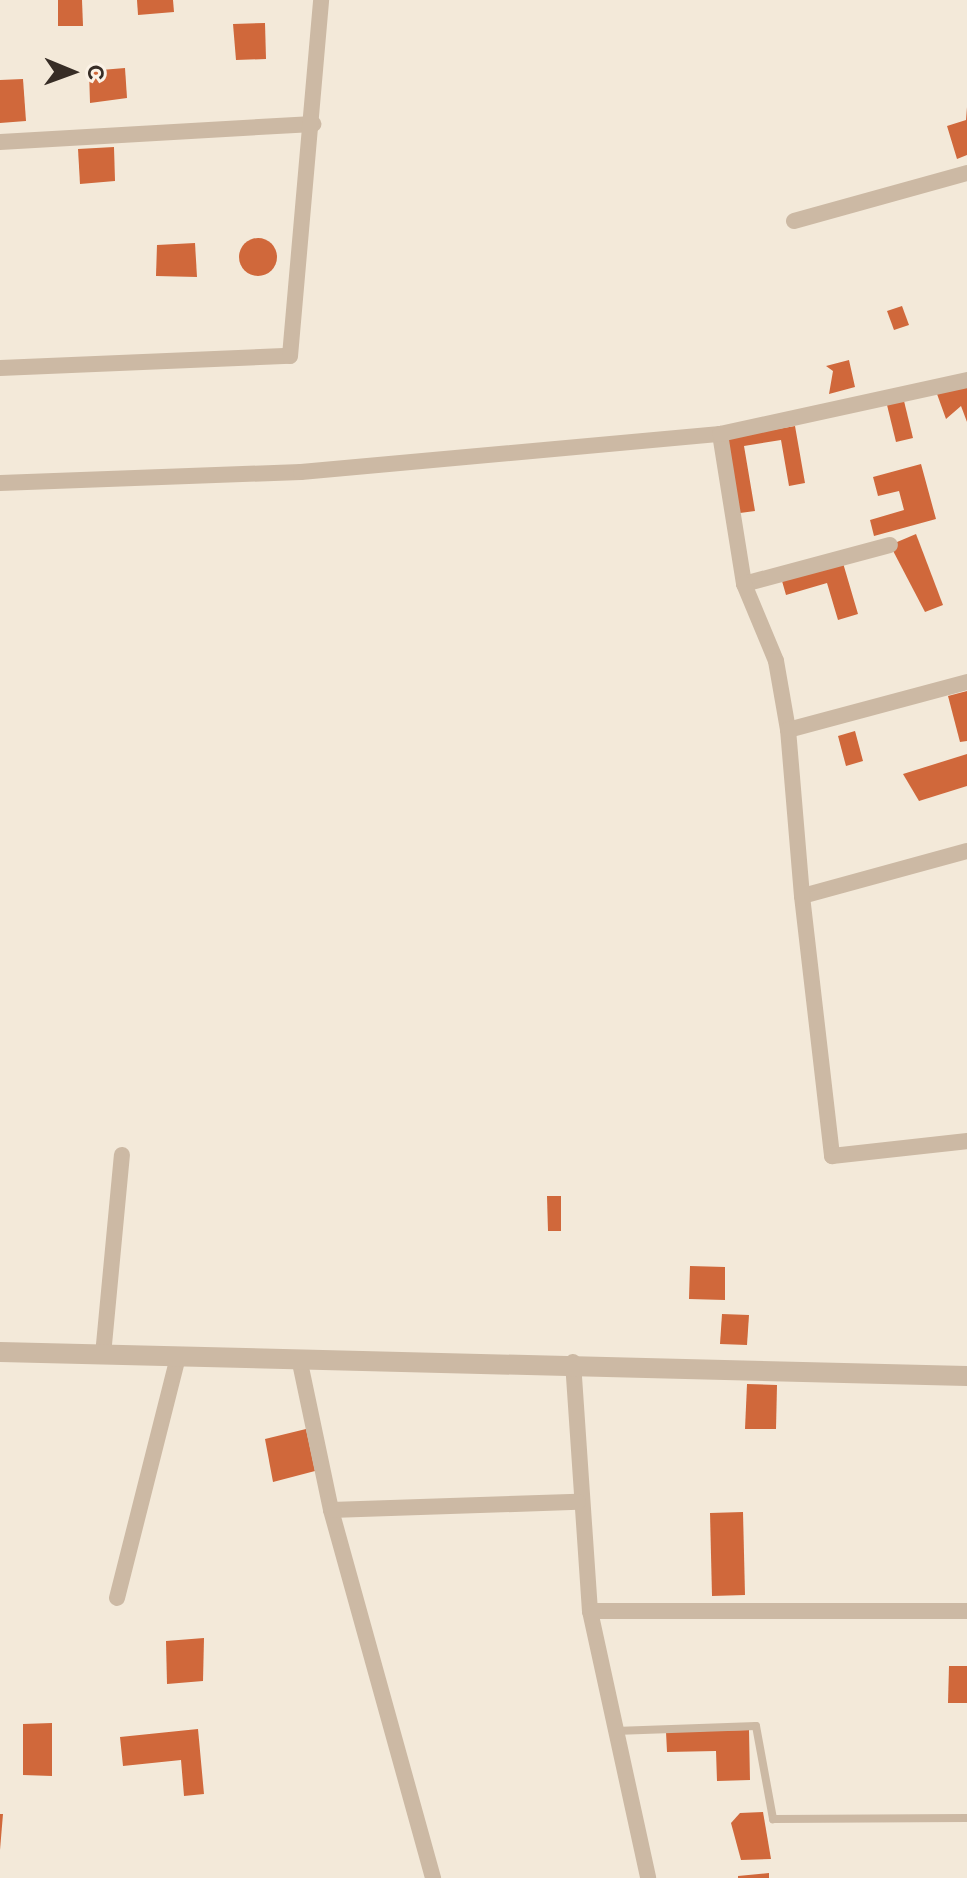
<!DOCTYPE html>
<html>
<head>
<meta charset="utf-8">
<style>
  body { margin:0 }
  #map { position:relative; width:967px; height:1878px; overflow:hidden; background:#f3e9d9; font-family:Raleway,sans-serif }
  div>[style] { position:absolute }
  .building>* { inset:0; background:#d0683b }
  .round { border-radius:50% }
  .service>* { height:8px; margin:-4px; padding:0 4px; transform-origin:4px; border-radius:4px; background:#ccb9a4 }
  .minor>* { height:16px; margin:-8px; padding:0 8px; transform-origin:8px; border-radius:8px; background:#ccb9a4 }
  .tertiary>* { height:20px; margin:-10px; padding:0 10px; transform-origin:10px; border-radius:10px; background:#ccb9a4 }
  span { translate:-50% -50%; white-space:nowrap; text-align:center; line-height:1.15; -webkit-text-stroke:6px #fbf2e6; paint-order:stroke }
  .north { position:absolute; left:32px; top:32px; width:80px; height:80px; -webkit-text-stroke:6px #fbf2e6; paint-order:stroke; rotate:91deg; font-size:22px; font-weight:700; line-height:32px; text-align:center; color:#372d26 }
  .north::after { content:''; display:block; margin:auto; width:28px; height:36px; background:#372d26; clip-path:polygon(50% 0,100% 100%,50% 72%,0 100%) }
</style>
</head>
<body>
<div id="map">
  <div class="building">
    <i style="clip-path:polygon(58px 0,82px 0,83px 26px,58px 26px)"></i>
    <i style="clip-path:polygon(137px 0,173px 0,174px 12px,138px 15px)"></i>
    <i style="clip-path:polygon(265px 23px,266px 59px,236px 60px,233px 24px)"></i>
    <i style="clip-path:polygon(125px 68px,127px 98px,90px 103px,89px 71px)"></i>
    <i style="clip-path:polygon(23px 79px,26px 121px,0 123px,0 80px)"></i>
    <i style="clip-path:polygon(967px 107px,967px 155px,957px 159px,947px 126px,966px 120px)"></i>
    <i style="clip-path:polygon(114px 147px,115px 181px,80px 184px,78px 149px)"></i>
    <i class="round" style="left:239px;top:238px;width:38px;height:38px"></i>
    <i style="clip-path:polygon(195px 243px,197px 277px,156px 276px,157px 245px)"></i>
    <i style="clip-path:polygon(902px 306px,909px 325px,894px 330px,887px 311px)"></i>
    <i style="clip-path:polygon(849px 360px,855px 387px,829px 394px,833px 371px,826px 366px)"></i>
    <i style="clip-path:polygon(967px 384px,967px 422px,961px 406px,946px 419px,937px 394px)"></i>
    <i style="clip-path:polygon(904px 401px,913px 438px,896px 442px,887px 405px)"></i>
    <i style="clip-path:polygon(795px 426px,805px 483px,789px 486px,781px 440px,744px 446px,755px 511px,740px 513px,727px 438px)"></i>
    <i style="clip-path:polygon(921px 464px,936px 519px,874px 536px,870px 520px,904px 510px,899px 491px,878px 496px,873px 477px)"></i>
    <i style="clip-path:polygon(916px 534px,943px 605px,925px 612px,890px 545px)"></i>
    <i style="clip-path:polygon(843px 563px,858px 614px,838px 620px,827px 583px,786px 595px,782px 581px)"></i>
    <i style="clip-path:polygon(967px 691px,967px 741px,960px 742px,948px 696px)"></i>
    <i style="clip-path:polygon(855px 731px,863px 761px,846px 766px,838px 736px)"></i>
    <i style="clip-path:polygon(967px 754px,967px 786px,919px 801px,903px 774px)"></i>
    <i style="clip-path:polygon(547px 1196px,561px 1196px,561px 1231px,548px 1231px)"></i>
    <i style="clip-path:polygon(690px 1266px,725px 1267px,725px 1300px,689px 1299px)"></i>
    <i style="clip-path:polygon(722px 1314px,749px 1315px,747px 1345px,720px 1344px)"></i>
    <i style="clip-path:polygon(747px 1384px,777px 1385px,776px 1429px,745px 1429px)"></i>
    <i style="clip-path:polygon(306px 1429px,315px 1471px,273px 1482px,265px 1439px)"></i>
    <i style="clip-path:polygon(743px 1512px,745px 1595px,712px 1596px,710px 1513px)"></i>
    <i style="clip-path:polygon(204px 1638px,203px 1681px,167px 1684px,166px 1641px)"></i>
    <i style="clip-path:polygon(949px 1666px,967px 1666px,967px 1703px,948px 1703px)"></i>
    <i style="clip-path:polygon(52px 1723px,52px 1776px,23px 1775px,23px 1724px)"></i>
    <i style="clip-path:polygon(198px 1729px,204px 1794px,184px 1796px,181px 1760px,123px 1766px,120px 1737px)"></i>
    <i style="clip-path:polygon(749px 1730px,750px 1780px,717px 1781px,716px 1751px,667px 1752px,666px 1732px)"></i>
    <i style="clip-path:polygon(763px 1812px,771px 1859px,741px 1860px,731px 1823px,740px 1813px)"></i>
    <i style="clip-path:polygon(0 1814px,3px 1814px,0 1850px)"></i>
    <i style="clip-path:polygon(769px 1873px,769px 1878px,738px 1878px,738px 1876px)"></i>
  </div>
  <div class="service">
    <i style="left:615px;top:1731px;width:141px;rotate:-2deg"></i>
    <i style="left:756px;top:1726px;width:95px;rotate:79.6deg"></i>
    <i style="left:773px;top:1819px;width:194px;rotate:-0.3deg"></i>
  </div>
  <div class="minor">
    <i style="left:0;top:142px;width:314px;rotate:-3.3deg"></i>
    <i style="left:794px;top:221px;width:180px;rotate:-15.5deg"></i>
    <i style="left:0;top:368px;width:290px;rotate:-2.4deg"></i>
    <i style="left:290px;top:356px;width:357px;rotate:-85deg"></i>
    <i style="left:720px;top:434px;width:152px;rotate:80.9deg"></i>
    <i style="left:744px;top:584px;width:151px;rotate:-15deg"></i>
    <i style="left:0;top:483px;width:301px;rotate:-2.1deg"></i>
    <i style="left:301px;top:472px;width:421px;rotate:-5.2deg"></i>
    <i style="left:720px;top:434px;width:253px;rotate:-12.3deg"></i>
    <i style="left:744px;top:584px;width:83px;rotate:67.4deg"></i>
    <i style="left:776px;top:661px;width:70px;rotate:80.1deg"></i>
    <i style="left:967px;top:851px;width:171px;rotate:164.7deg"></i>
    <i style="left:802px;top:896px;width:262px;rotate:83.4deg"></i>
    <i style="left:832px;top:1156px;width:136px;rotate:-6.3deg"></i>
    <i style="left:802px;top:896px;width:167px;rotate:-94.8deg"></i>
    <i style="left:788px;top:730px;width:185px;rotate:-15deg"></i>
    <i style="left:103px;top:1355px;width:201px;rotate:-84.6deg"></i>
    <i style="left:299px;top:1358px;width:155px;rotate:78.1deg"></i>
    <i style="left:331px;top:1510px;width:382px;rotate:74.5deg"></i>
    <i style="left:573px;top:1362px;width:250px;rotate:86.1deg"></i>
    <i style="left:590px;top:1611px;width:273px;rotate:77.7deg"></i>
    <i style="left:331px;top:1510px;width:247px;rotate:-1.9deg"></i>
    <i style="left:117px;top:1598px;width:249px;rotate:-75.8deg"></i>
    <i style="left:590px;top:1611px;width:377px"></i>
  </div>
  <div class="tertiary">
    <i style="left:0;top:1352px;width:967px;rotate:1.42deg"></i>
  </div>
  <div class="north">С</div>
</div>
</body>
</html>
